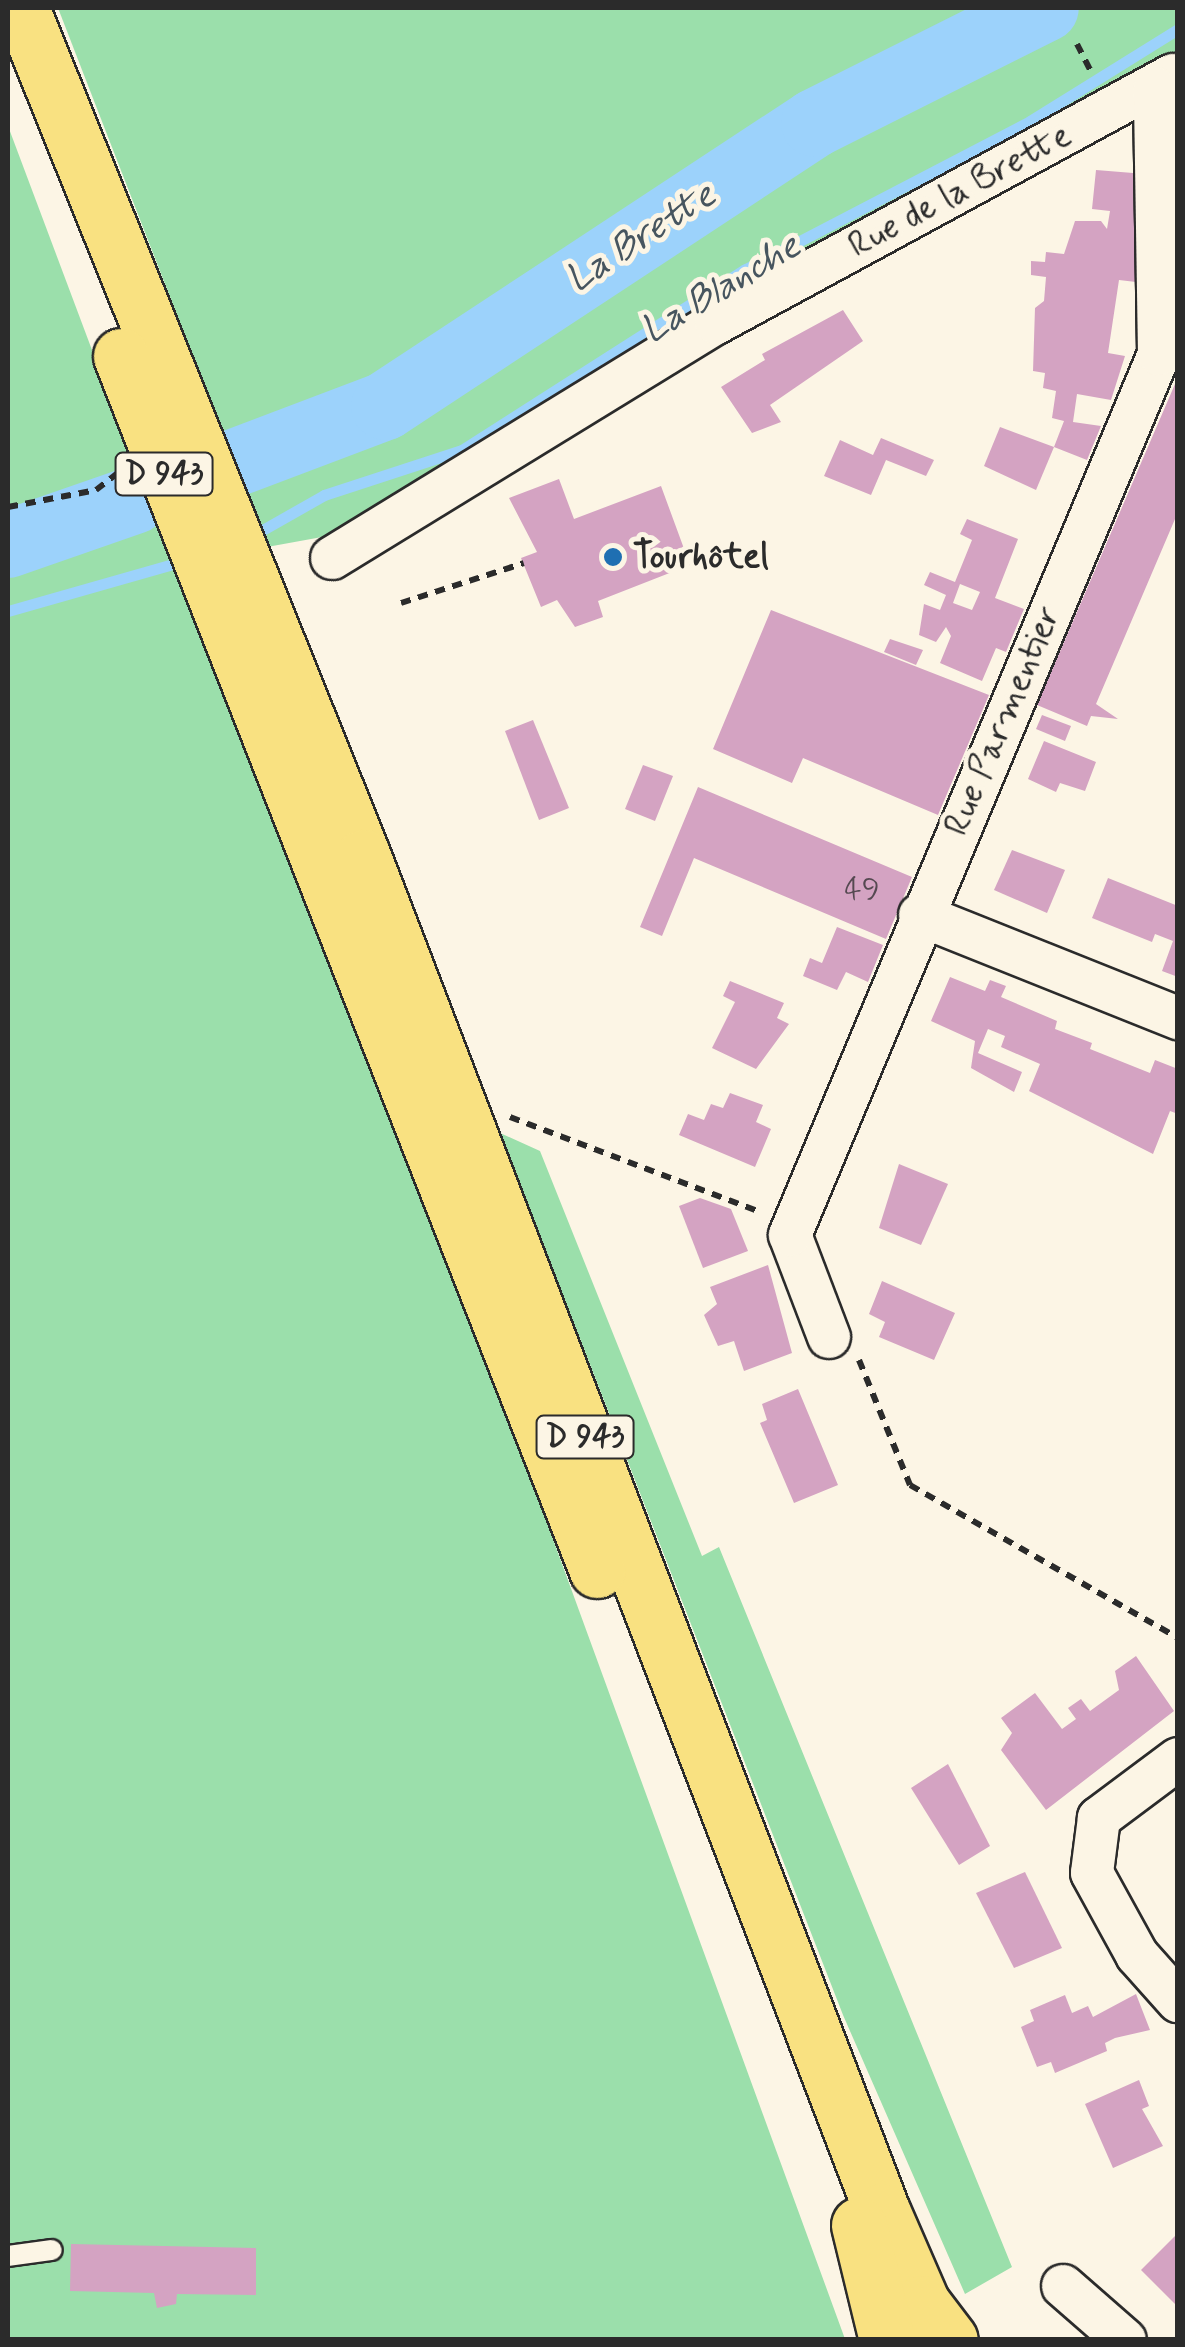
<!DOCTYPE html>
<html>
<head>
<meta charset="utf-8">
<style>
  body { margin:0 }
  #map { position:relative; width:1185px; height:2347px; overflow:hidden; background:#fcf5e5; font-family:Mynerve,sans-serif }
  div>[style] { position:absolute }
  .green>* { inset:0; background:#9bdfab }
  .stream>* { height:11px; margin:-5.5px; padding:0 5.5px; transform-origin:5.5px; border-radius:5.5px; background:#9cd2fb }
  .river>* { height:68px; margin:-34px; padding:0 34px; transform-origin:34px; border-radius:34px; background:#9cd2fb }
  .building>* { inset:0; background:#d4a3c2 }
  .path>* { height:6px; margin-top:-3px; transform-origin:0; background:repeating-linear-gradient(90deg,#2b2b2b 0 10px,transparent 0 18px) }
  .roads { filter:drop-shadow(2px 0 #2b2b2b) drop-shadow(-2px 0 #2b2b2b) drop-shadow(0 2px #2b2b2b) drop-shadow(0 -2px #2b2b2b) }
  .lane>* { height:20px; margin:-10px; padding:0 10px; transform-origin:10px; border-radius:10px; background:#fcf5e5 }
  .street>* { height:42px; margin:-21px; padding:0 21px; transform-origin:21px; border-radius:21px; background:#fcf5e5 }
  .primary>* { height:55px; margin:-27.5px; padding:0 27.5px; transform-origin:27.5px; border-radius:27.5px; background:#f9e181 }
  .dots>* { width:28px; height:28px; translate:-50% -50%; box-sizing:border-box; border:5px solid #fcf5e5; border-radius:50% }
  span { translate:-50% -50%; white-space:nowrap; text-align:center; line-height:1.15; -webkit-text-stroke:10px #fcf5e5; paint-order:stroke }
  .number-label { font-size:30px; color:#554951 }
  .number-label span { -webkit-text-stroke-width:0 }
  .shield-label span { padding:2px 8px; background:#fcf5e5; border:2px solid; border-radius:8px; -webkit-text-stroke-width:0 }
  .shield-label { font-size:32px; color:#2b2b2b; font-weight:700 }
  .street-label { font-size:35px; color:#2b2b2b }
  .poi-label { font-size:35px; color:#2b2b2b; font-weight:700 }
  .left { translate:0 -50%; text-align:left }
  .water-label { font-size:38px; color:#47555f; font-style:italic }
  .frame { position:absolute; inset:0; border:10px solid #2b2b2b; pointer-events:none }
</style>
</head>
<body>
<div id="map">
  <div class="green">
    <i style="clip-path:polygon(58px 8px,1177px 8px,1178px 57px,344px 533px,267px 547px)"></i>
    <i style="clip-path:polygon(8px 126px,158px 526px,389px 1090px,845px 2339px,8px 2339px)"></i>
    <i style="clip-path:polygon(500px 1133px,540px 1151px,702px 1556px,719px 1547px,1012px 2267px,965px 2294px,843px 2015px)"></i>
  </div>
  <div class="stream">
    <i style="left:259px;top:532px;width:75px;rotate:-29.6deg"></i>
    <i style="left:324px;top:495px;width:145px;rotate:-18.1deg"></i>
    <i style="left:462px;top:450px;width:335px;rotate:-32.6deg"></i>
    <i style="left:744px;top:270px;width:322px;rotate:-27.5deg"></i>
    <i style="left:1030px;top:121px;width:174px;rotate:-31.9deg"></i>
    <i style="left:8px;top:611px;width:167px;rotate:-15.9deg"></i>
  </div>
  <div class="river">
    <i style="left:237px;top:462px;width:158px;rotate:-20.7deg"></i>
    <i style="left:385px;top:406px;width:515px;rotate:-33.35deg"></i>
    <i style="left:815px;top:123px;width:257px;rotate:-26.6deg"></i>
    <i style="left:8px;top:544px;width:133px;rotate:-19.2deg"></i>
  </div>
  <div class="building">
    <i style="clip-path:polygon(1096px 170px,1133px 173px,1136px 282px,1119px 280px,1108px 353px,1125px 356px,1111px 400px,1077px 394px,1073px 422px,1101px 426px,1087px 460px,1054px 447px,1064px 421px,1052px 418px,1056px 391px,1043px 388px,1045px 373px,1033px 371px,1035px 308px,1044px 301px,1046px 277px,1031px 275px,1031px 261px,1045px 262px,1046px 252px,1064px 254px,1075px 221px,1101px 221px,1107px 229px,1110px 211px,1092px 209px)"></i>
    <i style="clip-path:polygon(843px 310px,863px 341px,770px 405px,781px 422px,752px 433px,721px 387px,765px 360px,762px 354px)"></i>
    <i style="clip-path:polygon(1178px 377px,1178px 512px,1096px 704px,1118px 719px,1091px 716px,1087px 726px,1037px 705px)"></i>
    <i style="clip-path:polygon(1000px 427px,1054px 447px,1036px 490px,984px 466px)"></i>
    <i style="clip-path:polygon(881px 438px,934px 460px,926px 476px,886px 460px,871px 495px,824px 476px,840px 440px,873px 455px)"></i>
    <i style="clip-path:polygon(559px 479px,574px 519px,661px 486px,690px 565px,598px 601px,603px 617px,575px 627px,557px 600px,541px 607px,521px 558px,537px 552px,509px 498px)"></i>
    <i style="clip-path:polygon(evenodd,967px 519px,1018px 539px,995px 598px,1024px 609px,1006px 652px,996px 648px,982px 681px,940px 663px,951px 636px,946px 627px,936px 642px,919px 635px,924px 604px,940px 610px,946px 595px,924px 585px,930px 572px,955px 582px,972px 540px,960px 534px,967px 519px,960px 584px,980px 592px,972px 610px,953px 603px,960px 584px)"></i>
    <i style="clip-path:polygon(771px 610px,989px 695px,938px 815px,803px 758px,792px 783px,713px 749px)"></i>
    <i style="clip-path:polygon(890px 639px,923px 650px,916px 665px,884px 652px)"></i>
    <i style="clip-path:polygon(1042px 715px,1071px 726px,1065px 741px,1036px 729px)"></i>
    <i style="clip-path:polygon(533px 720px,569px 808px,539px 820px,505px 731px)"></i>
    <i style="clip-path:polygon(1044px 741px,1096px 762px,1085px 791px,1060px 783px,1056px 792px,1028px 779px)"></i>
    <i style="clip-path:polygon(643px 765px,673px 776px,655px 821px,625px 809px)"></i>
    <i style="clip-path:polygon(698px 787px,912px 877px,886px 939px,694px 858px,662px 936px,640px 927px)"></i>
    <i style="clip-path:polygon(1012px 850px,1065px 870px,1047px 913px,994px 890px)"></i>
    <i style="clip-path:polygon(1108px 878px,1178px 906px,1178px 977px,1162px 971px,1173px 941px,1155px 934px,1152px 942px,1092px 918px)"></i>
    <i style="clip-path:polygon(837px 927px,883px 945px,868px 982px,846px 972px,837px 990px,803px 976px,810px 958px,822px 963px)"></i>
    <i style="clip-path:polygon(950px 977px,985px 991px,990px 980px,1006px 986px,1001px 997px,1057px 1021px,1055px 1029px,1092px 1043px,1090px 1049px,1150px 1073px,1155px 1060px,1178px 1069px,1178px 1114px,1170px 1111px,1153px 1154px,1029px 1091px,1040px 1064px,1001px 1047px,1005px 1036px,988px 1029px,978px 1053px,1022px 1072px,1014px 1092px,971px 1068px,975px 1041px,931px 1021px)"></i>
    <i style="clip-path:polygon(730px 981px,784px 1003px,777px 1018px,789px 1024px,756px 1069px,712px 1048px,735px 1002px,723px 996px)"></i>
    <i style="clip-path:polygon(730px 1093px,763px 1105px,756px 1122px,771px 1129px,755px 1167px,679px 1135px,688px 1114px,704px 1120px,711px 1104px,723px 1108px)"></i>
    <i style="clip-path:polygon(899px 1164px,948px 1184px,921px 1245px,879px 1228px)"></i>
    <i style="clip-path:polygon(700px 1198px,731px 1209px,748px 1251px,703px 1268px,679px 1206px)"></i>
    <i style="clip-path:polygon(768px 1265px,792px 1353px,744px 1371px,734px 1341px,718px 1346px,704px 1315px,717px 1304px,710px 1287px)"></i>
    <i style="clip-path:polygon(882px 1281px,955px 1313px,934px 1360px,879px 1337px,885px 1322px,869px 1314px)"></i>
    <i style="clip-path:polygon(798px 1389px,838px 1485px,794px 1503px,760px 1423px,767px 1420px,762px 1404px)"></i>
    <i style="clip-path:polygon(1136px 1656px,1174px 1711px,1046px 1810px,1001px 1750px,1012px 1733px,1001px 1718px,1035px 1693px,1062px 1729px,1076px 1719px,1068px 1708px,1081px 1699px,1090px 1711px,1119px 1690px,1115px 1671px)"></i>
    <i style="clip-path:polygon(948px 1764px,990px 1846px,959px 1865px,911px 1788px)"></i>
    <i style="clip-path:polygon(1025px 1872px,1062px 1948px,1014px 1968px,976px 1893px)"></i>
    <i style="clip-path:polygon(1136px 1994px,1150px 2030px,1115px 2038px,1105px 2043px,1107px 2051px,1055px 2073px,1051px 2062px,1037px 2067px,1021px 2027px,1034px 2021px,1030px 2010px,1065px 1995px,1072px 2013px,1088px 2006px,1093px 2017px)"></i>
    <i style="clip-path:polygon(1139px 2080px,1149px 2106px,1142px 2109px,1163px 2146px,1113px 2168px,1085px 2104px)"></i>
    <i style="clip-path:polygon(1178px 2233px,1178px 2307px,1141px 2270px)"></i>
    <i style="clip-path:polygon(71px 2244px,256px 2248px,256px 2295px,177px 2294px,176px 2304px,157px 2308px,154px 2293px,70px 2291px)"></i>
  </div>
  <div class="path">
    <i style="left:1077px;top:44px;width:34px;rotate:63deg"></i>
    <i style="left:8px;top:507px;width:90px;rotate:-10.9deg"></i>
    <i style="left:96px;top:490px;width:29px;rotate:-38deg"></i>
    <i style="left:401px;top:603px;width:129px;rotate:-18deg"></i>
    <i style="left:510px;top:1117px;width:267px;rotate:20.8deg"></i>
    <i style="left:859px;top:1360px;width:135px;rotate:67.8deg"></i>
    <i style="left:910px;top:1485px;width:309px;rotate:29.7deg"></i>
  </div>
  <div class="roads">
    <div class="lane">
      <i style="left:8px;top:2256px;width:44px;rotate:-7.8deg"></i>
    </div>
    <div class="street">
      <i style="left:332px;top:558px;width:450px;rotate:-31.5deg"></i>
      <i style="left:716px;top:323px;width:520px;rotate:-28.49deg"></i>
      <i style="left:920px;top:915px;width:278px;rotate:21.8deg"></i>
      <i style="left:829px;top:1337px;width:109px;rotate:-110.9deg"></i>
      <i style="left:790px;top:1235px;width:955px;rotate:-67.27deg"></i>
      <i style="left:1159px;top:354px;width:266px;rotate:-90.9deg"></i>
      <i style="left:1178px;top:1759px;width:99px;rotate:143.2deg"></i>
      <i style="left:1099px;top:1818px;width:55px;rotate:97.3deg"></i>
      <i style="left:1092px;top:1873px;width:94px;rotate:61.2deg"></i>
      <i style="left:1137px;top:1955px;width:62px;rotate:48.3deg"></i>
      <i style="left:1063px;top:2286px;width:82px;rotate:41.1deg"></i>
    </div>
    <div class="primary">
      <i style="left:21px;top:8px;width:915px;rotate:68.06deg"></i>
      <i style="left:363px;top:857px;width:1450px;rotate:69.03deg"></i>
      <i style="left:882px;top:2211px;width:100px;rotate:66.5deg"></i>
      <i style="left:922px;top:2303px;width:46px;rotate:52.9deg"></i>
      <i style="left:121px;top:356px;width:1304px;rotate:68.59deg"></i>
      <i style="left:859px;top:2225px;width:118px;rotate:76.3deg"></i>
    </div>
  </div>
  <div class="dots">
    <i style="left:613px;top:557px;background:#1f6fb2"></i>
  </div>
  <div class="number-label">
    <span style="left:862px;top:890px">49</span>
  </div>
  <div class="shield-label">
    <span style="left:164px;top:474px">D 943</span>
    <span style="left:585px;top:1437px">D 943</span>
  </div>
  <div class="street-label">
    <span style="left:960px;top:191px;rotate:-28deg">Rue de la Brette</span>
    <span style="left:1003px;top:721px;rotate:-67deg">Rue Parmentier</span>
  </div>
  <div class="poi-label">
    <span class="left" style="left:633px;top:557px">Tourhôtel</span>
  </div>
  <div class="water-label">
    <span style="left:641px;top:238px;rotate:-33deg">La Brette</span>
    <span style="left:721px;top:289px;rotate:-31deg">La Blanche</span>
  </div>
  <div class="frame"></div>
</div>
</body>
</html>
